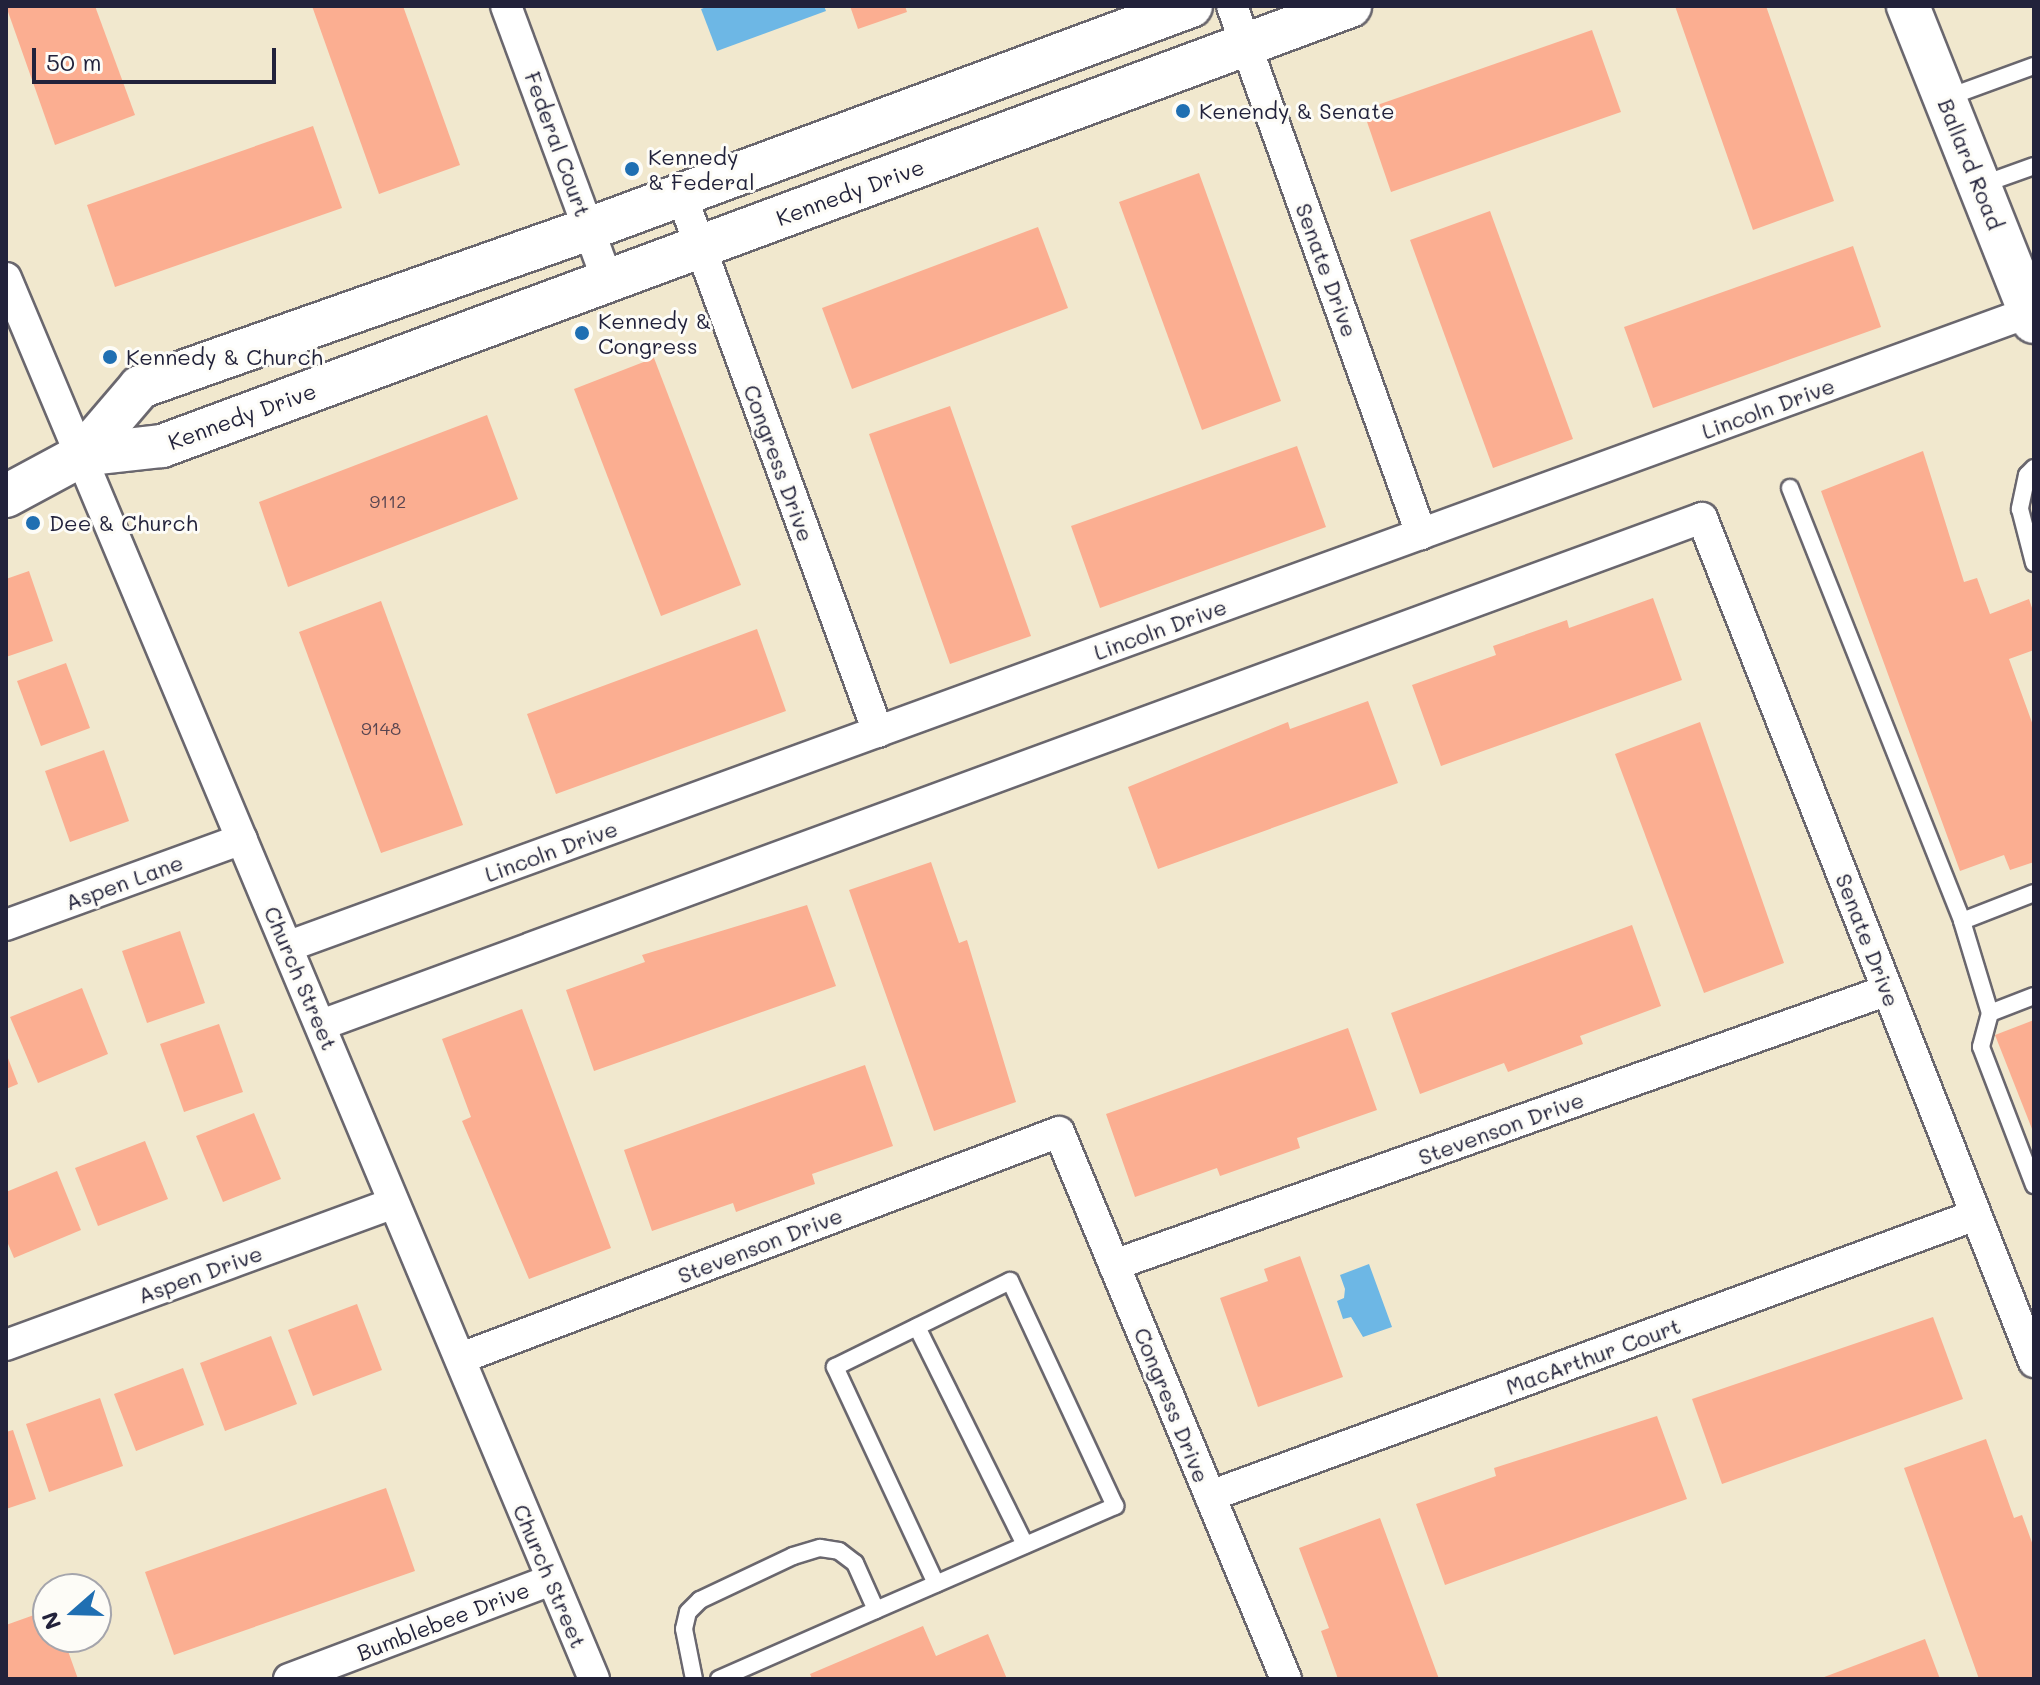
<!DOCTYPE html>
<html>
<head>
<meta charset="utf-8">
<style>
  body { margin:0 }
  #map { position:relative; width:2040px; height:1685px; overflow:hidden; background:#f1e8ce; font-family:Mali,sans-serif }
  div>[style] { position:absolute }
  .water>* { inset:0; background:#6db7e5 }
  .building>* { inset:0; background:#fbae91 }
  .roads { filter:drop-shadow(2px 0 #6a676e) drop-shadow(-2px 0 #6a676e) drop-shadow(0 2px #6a676e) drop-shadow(0 -2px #6a676e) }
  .lane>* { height:16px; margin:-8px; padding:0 8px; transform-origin:8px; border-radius:8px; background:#fff }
  .street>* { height:30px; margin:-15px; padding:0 15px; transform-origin:15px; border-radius:15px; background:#fff }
  .secondary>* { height:42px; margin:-21px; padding:0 21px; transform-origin:21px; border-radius:21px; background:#fff }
  .dots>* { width:22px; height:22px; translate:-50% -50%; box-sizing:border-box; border:4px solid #fdfcf7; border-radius:50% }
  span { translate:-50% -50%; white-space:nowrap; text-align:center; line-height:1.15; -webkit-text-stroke:6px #fdfcf7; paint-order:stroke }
  .number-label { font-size:18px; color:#584550 }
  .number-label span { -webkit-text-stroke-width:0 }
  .poi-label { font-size:22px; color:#22223b }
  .left { translate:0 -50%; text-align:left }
  .street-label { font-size:22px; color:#22223b }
  .frame { position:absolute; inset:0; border:8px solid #22223b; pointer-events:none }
  .north { position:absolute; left:32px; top:1573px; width:80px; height:80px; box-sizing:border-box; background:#fdfcf7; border:2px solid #a5a5ac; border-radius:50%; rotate:250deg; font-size:22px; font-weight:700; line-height:32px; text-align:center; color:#22223b }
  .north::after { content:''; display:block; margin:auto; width:28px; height:36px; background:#1f6fb2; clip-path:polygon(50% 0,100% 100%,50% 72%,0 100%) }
  .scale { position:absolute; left:32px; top:48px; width:244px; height:36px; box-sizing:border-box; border:4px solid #22223b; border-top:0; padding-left:10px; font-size:24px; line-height:28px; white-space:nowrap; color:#22223b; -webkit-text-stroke:6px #fdfcf7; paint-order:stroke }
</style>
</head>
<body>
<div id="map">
  <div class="water">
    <i style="clip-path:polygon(709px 6px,824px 6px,826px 11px,717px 51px,701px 9px)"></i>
    <i style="clip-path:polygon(1369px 1264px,1392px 1327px,1363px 1337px,1351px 1317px,1343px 1319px,1337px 1301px,1344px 1298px,1345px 1289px,1340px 1275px)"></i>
  </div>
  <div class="building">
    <i style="clip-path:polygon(6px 6px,95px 6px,135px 115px,55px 145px)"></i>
    <i style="clip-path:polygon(312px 6px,403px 6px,460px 165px,379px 194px)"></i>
    <i style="clip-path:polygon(850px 6px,905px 6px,907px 12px,858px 29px)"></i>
    <i style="clip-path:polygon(1675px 6px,1766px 6px,1834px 201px,1753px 230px)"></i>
    <i style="clip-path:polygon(1592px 30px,1621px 112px,1391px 192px,1363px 110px)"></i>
    <i style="clip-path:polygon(313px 126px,342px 208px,115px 287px,87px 205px)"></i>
    <i style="clip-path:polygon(1199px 173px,1281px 401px,1202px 430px,1119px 202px)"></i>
    <i style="clip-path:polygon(1490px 211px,1573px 439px,1493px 468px,1410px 240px)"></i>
    <i style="clip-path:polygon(1038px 227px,1068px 308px,852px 389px,822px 308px)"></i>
    <i style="clip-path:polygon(1853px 246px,1881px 327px,1653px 408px,1624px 327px)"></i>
    <i style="clip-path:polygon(654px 358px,741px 585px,661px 616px,574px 389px)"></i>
    <i style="clip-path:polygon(950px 406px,1031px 636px,950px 664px,869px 434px)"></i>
    <i style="clip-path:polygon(487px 415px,518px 499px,288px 587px,259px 502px)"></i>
    <i style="clip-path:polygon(1297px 446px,1326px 527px,1100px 608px,1071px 526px)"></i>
    <i style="clip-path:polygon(1923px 451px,1964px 582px,1977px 578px,1990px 614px,2029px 599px,2034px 614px,2034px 650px,2009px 659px,2034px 728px,2034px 862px,2010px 870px,2004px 855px,1960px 871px,1821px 491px)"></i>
    <i style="clip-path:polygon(29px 571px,53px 641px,6px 657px,6px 579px)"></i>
    <i style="clip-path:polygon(1653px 598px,1682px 680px,1441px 766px,1412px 685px,1496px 655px,1493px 646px,1567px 620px,1569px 628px)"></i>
    <i style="clip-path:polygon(381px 601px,463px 825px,381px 853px,299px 632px)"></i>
    <i style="clip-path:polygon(757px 629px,786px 711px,556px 794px,527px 714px)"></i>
    <i style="clip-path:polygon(66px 663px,90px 728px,41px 746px,17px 681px)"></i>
    <i style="clip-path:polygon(1368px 701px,1398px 783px,1158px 869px,1128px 787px,1288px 722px,1290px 729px)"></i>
    <i style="clip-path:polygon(1700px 722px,1784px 963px,1704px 993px,1615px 754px)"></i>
    <i style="clip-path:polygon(104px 750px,129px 821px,70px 842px,45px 771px)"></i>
    <i style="clip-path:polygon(931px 862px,959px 943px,967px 940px,1016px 1102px,934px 1131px,849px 890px)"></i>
    <i style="clip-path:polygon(807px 905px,836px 986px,594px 1071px,566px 990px,645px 962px,642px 955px)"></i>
    <i style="clip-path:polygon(1632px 925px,1661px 1006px,1580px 1036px,1583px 1044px,1508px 1072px,1504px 1063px,1420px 1094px,1391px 1013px)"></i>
    <i style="clip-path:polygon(180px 931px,205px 1003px,147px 1023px,122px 951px)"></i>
    <i style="clip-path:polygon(82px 988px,108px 1054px,38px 1083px,10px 1017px)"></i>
    <i style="clip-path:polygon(522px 1009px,611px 1248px,529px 1279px,462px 1121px,471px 1117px,442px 1039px)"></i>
    <i style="clip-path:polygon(2034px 1020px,2034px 1134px,1995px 1035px)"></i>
    <i style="clip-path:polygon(219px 1024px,243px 1092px,184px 1112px,160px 1044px)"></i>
    <i style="clip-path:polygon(1348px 1028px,1377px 1110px,1297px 1138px,1300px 1148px,1220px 1176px,1217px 1168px,1135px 1197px,1106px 1114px)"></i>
    <i style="clip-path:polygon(6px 1053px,18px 1084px,6px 1089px)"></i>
    <i style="clip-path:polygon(865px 1065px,893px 1146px,812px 1174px,815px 1184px,736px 1212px,733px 1203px,652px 1231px,624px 1150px)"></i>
    <i style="clip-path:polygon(254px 1113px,281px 1179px,223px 1202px,196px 1136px)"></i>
    <i style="clip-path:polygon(145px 1141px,168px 1199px,98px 1226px,75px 1168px)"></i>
    <i style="clip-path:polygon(57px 1171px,81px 1230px,14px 1258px,6px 1239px,6px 1192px)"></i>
    <i style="clip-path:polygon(1300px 1256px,1343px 1377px,1258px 1407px,1220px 1298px,1268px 1281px,1264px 1269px)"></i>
    <i style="clip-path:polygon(357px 1304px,382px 1370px,313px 1396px,288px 1330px)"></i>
    <i style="clip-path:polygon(1933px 1317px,1963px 1399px,1722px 1484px,1692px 1399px)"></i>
    <i style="clip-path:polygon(271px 1336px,297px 1404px,225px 1431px,200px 1363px)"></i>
    <i style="clip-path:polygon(183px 1368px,204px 1425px,136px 1451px,114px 1394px)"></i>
    <i style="clip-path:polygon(100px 1398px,123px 1466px,49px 1492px,26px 1424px)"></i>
    <i style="clip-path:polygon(1657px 1416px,1687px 1499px,1445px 1585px,1416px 1504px,1496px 1476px,1494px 1468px)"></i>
    <i style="clip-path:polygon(13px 1430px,36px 1499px,6px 1509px,6px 1432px)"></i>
    <i style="clip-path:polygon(1986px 1439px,2014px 1518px,2022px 1515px,2034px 1548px,2034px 1679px,1979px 1679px,1904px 1468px)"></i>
    <i style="clip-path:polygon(386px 1488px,415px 1571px,174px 1655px,145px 1572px)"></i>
    <i style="clip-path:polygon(1380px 1518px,1439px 1679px,1338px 1679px,1321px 1631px,1329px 1628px,1299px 1548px)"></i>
    <i style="clip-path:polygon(48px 1610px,48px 1637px,63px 1637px,78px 1679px,6px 1679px,6px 1625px)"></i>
    <i style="clip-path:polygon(923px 1626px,936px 1656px,988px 1634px,1007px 1679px,812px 1679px,810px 1674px)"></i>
    <i style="clip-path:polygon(1925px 1639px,1940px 1679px,1819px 1679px)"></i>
  </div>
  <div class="roads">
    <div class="lane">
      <i style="left:1946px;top:98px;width:94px;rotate:-20deg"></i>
      <i style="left:1981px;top:185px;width:56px;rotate:-19.7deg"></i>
      <i style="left:2034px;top:468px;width:10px;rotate:135deg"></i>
      <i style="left:2027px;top:475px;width:35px;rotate:102deg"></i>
      <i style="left:2020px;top:509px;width:56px;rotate:75.5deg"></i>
      <i style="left:1790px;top:488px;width:466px;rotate:68.3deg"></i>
      <i style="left:2034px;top:893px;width:77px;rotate:158.7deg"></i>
      <i style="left:1962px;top:921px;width:96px;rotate:73.1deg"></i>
      <i style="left:1990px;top:1013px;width:47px;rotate:-21.1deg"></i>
      <i style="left:1990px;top:1013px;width:35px;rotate:105deg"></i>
      <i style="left:1981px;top:1047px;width:148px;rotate:69deg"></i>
      <i style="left:917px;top:1327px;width:243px;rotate:63.6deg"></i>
      <i style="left:694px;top:1679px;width:51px;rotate:-101.3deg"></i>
      <i style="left:684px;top:1629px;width:17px;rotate:-77deg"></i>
      <i style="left:688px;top:1612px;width:17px;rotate:-45deg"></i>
      <i style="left:700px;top:1600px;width:103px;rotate:-25.3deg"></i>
      <i style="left:793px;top:1556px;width:28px;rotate:-17deg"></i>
      <i style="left:820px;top:1548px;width:19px;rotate:9deg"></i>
      <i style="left:839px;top:1551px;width:20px;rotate:37deg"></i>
      <i style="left:855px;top:1563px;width:51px;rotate:65.9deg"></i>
      <i style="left:719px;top:1679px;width:171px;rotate:-23.7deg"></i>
      <i style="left:876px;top:1610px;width:261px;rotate:-23.5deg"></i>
      <i style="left:1115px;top:1506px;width:248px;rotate:-115deg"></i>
      <i style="left:1010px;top:1281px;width:195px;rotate:153.8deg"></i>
      <i style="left:835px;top:1367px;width:239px;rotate:65deg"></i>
    </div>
    <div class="street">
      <i style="left:506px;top:6px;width:294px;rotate:69.7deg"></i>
      <i style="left:1232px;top:6px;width:561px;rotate:70.3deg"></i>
      <i style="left:681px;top:194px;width:573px;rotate:69.89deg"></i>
      <i style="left:6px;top:278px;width:1519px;rotate:67.23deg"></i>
      <i style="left:6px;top:925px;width:251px;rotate:-20deg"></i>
      <i style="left:289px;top:946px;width:1853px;rotate:-20.01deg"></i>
      <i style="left:321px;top:1025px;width:1471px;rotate:-20.16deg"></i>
      <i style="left:1702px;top:518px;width:907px;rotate:68.53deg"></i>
      <i style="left:1114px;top:1265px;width:821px;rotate:-19.56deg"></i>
      <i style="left:6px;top:1345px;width:412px;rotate:-20.1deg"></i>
      <i style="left:461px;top:1358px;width:639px;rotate:-20.7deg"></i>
      <i style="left:1059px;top:1132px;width:592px;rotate:67.46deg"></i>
      <i style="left:1210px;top:1496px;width:816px;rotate:-20.15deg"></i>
      <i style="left:289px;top:1679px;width:280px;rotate:-20.7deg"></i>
    </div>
    <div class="secondary">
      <i style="left:1908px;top:6px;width:340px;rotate:68.3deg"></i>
      <i style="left:82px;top:455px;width:81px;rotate:-6.4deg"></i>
      <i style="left:162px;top:446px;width:1267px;rotate:-20.32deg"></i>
      <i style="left:6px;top:496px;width:86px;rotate:-28.3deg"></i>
      <i style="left:82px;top:455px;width:89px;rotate:-49.5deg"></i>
      <i style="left:140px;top:387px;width:476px;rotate:-19.4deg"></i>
      <i style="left:589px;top:229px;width:642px;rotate:-20.33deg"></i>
    </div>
  </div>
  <div class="dots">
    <i style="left:1183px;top:111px;background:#1f6fb2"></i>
    <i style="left:632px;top:169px;background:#1f6fb2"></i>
    <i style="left:582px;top:333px;background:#1f6fb2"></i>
    <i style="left:110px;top:357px;background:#1f6fb2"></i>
    <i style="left:33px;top:523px;background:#1f6fb2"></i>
  </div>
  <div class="number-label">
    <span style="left:388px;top:501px">9112</span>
    <span style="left:381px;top:728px">9148</span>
  </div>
  <div class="poi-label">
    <span class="left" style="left:1199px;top:111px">Kenendy &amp; Senate</span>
    <span class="left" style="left:648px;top:169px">Kennedy<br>&amp; Federal</span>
    <span class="left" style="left:598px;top:333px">Kennedy &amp;<br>Congress</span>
    <span class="left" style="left:126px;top:357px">Kennedy &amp; Church</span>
    <span class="left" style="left:49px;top:523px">Dee &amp; Church</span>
  </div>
  <div class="street-label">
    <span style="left:558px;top:144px;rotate:70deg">Federal Court</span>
    <span style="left:1971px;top:164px;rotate:68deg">Ballard Road</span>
    <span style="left:850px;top:192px;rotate:-20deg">Kennedy Drive</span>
    <span style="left:1327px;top:270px;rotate:70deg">Senate Drive</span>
    <span style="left:1768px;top:408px;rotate:-20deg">Lincoln Drive</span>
    <span style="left:242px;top:416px;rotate:-20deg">Kennedy Drive</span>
    <span style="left:779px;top:463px;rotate:70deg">Congress Drive</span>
    <span style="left:1160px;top:629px;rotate:-20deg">Lincoln Drive</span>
    <span style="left:551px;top:851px;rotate:-20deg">Lincoln Drive</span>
    <span style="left:124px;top:882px;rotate:-20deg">Aspen Lane</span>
    <span style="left:1868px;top:940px;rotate:69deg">Senate Drive</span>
    <span style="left:301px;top:978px;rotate:67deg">Church Street</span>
    <span style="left:1501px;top:1128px;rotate:-20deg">Stevenson Drive</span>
    <span style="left:760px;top:1245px;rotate:-21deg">Stevenson Drive</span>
    <span style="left:200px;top:1274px;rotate:-20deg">Aspen Drive</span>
    <span style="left:1593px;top:1356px;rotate:-20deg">MacArthur Court</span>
    <span style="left:1172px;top:1405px;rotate:68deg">Congress Drive</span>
    <span style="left:550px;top:1576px;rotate:67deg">Church Street</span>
    <span style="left:443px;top:1621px;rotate:-21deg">Bumblebee Drive</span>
  </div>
  <div class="frame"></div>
  <div class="north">N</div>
  <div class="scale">50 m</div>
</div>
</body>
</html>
